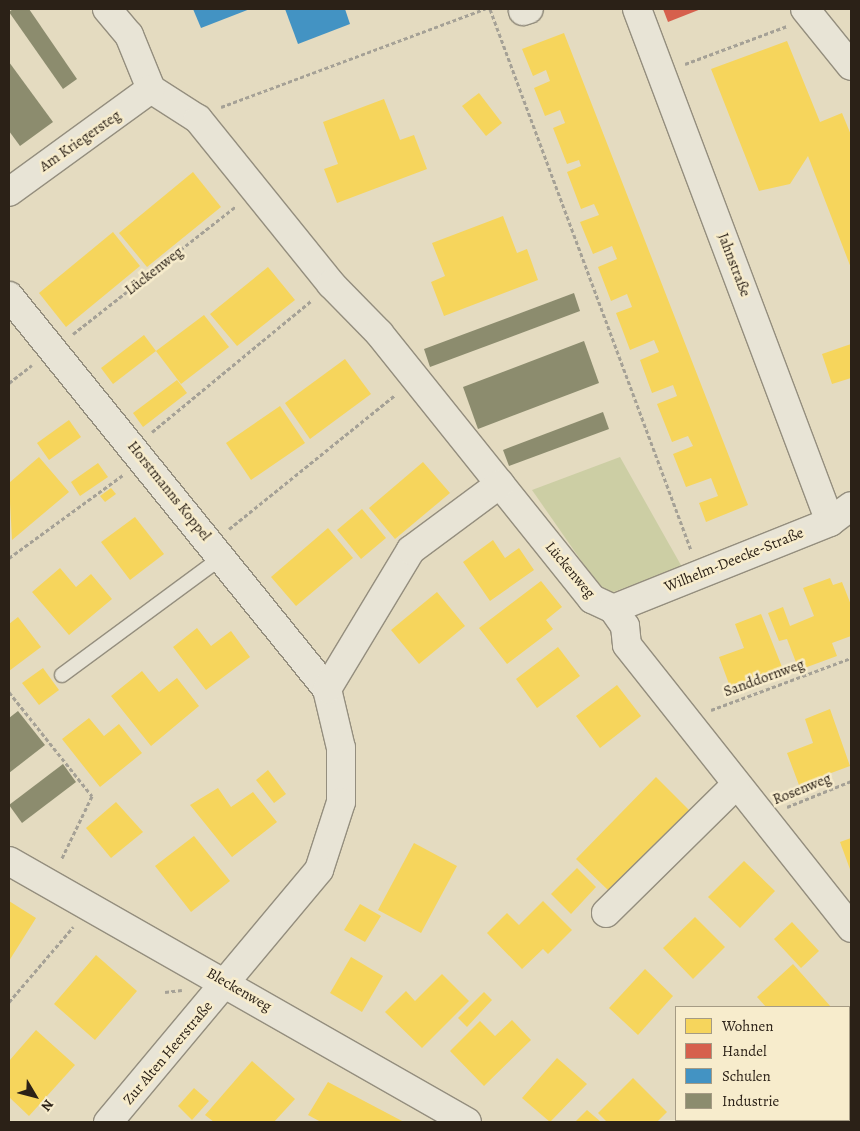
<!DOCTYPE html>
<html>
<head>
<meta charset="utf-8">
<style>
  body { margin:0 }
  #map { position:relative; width:860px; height:1131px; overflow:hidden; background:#e4dbc0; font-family:Alegreya,serif }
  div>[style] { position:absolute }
  .green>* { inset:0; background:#cccea4 }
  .homes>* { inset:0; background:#f6d55c }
  .shops>* { inset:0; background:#d6604d }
  .schools>* { inset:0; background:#4393c3 }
  .industry>* { inset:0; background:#8c8c6e }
  .path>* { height:3px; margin-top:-1.5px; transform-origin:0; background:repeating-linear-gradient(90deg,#a5a196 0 4px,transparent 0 6.5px) }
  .roads { filter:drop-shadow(1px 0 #948e7e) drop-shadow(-1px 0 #948e7e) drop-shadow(0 1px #948e7e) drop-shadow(0 -1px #948e7e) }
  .lane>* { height:14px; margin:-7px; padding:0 7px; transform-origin:7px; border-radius:7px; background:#e8e4d6 }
  .street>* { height:28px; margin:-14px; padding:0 14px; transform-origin:14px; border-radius:14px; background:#e8e4d6 }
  span { translate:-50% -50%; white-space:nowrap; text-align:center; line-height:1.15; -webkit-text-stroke:5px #f7eccc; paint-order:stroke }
  .street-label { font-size:15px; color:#2b2117 }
  .frame { position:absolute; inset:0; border:10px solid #2b2117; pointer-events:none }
  .legend { position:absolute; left:675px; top:1006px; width:175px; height:115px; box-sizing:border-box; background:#f7eccc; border:1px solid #a59b84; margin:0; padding:6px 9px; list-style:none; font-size:15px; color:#2b2117 }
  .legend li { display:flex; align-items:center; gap:10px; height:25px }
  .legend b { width:25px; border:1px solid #a59b84 }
  .north { position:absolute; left:10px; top:1071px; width:50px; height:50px; -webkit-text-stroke:4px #f7eccc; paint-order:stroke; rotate:127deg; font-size:14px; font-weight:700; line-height:20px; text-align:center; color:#2b2117 }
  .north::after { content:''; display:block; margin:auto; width:18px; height:22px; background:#2b2117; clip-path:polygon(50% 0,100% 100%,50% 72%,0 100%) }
</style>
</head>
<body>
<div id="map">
  <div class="green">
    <i style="clip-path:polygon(620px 457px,682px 567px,605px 595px,532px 490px)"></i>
  </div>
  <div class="homes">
    <i style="clip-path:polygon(564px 33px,748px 505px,706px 522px,699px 503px,718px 496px,711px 478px,686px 487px,673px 454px,693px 446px,688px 436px,672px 442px,657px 404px,677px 396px,673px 385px,652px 393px,640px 360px,659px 352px,654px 340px,630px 350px,616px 313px,632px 307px,627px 294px,611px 301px,598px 267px,617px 259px,612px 246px,593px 254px,580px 222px,599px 215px,594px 204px,581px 209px,567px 172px,581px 166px,579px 160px,567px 164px,553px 128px,565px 123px,560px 110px,545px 116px,534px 88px,550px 81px,546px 70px,533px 76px,522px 49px)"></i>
    <i style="clip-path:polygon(787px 41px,820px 122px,842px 113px,851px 135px,851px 268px,808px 156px,790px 184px,759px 191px,711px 69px)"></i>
    <i style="clip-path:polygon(479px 93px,502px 123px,486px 136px,462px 106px)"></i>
    <i style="clip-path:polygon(384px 99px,400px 140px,414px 135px,427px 169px,337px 203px,324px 169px,338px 164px,323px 122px)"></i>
    <i style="clip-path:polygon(193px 172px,221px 207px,147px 267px,119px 233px)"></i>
    <i style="clip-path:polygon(503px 216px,517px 253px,527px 249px,538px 280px,444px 316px,431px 282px,445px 276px,432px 243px)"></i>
    <i style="clip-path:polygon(113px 232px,140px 266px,66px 327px,39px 293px)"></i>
    <i style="clip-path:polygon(268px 267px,295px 300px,237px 346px,210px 314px)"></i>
    <i style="clip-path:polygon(204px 315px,229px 347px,181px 384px,156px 351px)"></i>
    <i style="clip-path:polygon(144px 335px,156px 351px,113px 384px,101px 368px)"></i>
    <i style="clip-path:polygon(851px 344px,851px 378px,832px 384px,822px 354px)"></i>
    <i style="clip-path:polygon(345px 359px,371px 394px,310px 439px,285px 403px)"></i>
    <i style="clip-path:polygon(177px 380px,187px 393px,143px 427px,133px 413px)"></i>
    <i style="clip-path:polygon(280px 406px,305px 443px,251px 480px,226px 443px)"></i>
    <i style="clip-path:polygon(69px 420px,81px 437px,49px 460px,37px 443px)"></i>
    <i style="clip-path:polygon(39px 457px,69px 492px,12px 540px,9px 483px)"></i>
    <i style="clip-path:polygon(423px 462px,450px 493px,395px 539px,369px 508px)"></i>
    <i style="clip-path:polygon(98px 463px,108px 477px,80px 496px,71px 482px)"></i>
    <i style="clip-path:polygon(111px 488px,116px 494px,105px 502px,100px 496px)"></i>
    <i style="clip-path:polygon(362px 509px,386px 538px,361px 559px,337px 530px)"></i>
    <i style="clip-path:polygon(135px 517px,164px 554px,130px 580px,101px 542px)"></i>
    <i style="clip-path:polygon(328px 528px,353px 558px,296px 606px,271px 577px)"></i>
    <i style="clip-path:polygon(493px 540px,505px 558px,519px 548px,534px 570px,490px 601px,463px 562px)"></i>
    <i style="clip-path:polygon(60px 568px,76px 587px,91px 574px,112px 599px,69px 635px,32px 592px)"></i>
    <i style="clip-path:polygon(830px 578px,833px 585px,842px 582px,851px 605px,851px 636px,832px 643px,837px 656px,799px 670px,787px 639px,779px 641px,768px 613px,783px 607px,790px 626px,814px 616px,803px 588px)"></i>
    <i style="clip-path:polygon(541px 581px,562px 607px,546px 620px,553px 629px,507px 664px,479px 628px)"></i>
    <i style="clip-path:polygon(437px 592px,465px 626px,419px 664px,391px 630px)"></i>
    <i style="clip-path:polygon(761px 614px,784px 672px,732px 692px,719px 657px,744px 648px,735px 624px)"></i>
    <i style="clip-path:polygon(18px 617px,41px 647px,9px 671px,9px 624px)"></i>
    <i style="clip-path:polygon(197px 628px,211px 646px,231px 631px,250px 657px,206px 690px,173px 647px)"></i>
    <i style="clip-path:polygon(558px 647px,580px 676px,537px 708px,516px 679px)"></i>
    <i style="clip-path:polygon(43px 668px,59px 690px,39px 705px,22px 683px)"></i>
    <i style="clip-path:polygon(142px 671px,159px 692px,177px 678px,199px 706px,151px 746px,111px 696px)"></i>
    <i style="clip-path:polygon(617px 685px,641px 716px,600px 748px,576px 716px)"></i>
    <i style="clip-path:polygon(830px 709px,850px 766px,799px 785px,787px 753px,813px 743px,805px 719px)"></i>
    <i style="clip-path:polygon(89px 718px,104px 736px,119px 724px,142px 753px,100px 787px,62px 739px)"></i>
    <i style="clip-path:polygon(268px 770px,286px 794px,274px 803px,256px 780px)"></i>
    <i style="clip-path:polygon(656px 777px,690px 811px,611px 893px,576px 859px)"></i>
    <i style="clip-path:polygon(218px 788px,231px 807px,253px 792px,277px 822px,232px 857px,190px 805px)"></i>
    <i style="clip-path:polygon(116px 802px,143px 832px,111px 858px,86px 828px)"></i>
    <i style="clip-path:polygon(194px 836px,230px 881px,191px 912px,155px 866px)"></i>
    <i style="clip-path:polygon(851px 838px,851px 872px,840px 842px)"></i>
    <i style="clip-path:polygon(414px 843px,457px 866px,421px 933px,378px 910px)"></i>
    <i style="clip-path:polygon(744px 861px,775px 891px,740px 928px,708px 897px)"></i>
    <i style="clip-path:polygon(577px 868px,596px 887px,571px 914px,551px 894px)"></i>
    <i style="clip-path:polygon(9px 901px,36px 918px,9px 961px)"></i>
    <i style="clip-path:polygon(543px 901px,572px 930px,548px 954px,543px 949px,522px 969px,487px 933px,507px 913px,519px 925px)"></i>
    <i style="clip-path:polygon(360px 904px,381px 916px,365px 942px,344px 930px)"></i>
    <i style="clip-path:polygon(695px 917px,725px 947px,693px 979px,663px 948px)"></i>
    <i style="clip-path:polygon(792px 922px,819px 951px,801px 968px,774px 939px)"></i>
    <i style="clip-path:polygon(96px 955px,137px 991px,95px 1040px,54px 1004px)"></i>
    <i style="clip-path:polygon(351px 957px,383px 976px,362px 1012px,330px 993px)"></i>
    <i style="clip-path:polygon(793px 964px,831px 1007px,766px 1007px,757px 997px)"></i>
    <i style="clip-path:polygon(645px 969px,673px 996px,638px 1035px,609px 1008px)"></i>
    <i style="clip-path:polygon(442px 974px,469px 1001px,422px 1048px,385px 1012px,406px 991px,415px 1001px)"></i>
    <i style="clip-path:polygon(484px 992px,492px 1000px,467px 1027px,458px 1018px)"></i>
    <i style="clip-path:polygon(512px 1020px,531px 1040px,484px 1086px,450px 1051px,480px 1021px,495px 1036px)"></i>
    <i style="clip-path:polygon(36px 1030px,75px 1065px,29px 1116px,9px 1097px,9px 1061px)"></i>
    <i style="clip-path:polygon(557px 1058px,587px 1084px,550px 1122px,522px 1098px)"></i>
    <i style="clip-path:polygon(252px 1061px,295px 1099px,274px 1122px,214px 1122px,205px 1115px)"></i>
    <i style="clip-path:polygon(633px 1078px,667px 1112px,657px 1122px,607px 1122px,598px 1113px)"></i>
    <i style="clip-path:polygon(328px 1082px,404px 1122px,321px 1122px,308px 1115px)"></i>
    <i style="clip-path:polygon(194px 1088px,209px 1101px,192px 1120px,178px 1106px)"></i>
    <i style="clip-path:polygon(587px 1110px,601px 1122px,575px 1122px)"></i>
  </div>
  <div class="shops">
    <i style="clip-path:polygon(663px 9px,701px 9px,668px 22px)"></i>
  </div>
  <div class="schools">
    <i style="clip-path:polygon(193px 9px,250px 9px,201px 28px)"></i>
    <i style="clip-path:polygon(285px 9px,345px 9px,350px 24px,298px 44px)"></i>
  </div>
  <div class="industry">
    <i style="clip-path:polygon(13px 9px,29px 9px,77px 79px,63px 89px,9px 12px)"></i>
    <i style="clip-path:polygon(9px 62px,53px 122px,20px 146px,9px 131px)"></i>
    <i style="clip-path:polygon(574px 293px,580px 311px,430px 367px,424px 349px)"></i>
    <i style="clip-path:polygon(584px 341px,599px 383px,478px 429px,463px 387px)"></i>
    <i style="clip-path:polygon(603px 412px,609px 429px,509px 466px,503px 450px)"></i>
    <i style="clip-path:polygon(18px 711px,45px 745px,9px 773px,9px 718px)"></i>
    <i style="clip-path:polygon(63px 764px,76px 782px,22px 823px,9px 805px)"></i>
  </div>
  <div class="path">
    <i style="left:490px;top:9px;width:577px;rotate:69.62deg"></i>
    <i style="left:685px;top:64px;width:109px;rotate:-20.4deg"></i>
    <i style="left:221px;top:107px;width:282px;rotate:-20.4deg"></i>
    <i style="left:73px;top:334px;width:206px;rotate:-38.1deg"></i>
    <i style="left:9px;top:383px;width:29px;rotate:-38deg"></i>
    <i style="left:152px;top:432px;width:206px;rotate:-39.5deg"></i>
    <i style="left:229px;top:529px;width:213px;rotate:-38.9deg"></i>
    <i style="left:9px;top:558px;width:141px;rotate:-36.1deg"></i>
    <i style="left:9px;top:692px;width:133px;rotate:51.4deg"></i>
    <i style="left:92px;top:796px;width:71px;rotate:115.8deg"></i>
    <i style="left:711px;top:710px;width:149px;rotate:-20.4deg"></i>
    <i style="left:787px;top:807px;width:69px;rotate:-22.1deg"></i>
    <i style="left:165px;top:992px;width:17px;rotate:-7deg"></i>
    <i style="left:9px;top:1002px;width:99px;rotate:-49.5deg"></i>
  </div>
  <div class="roads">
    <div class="lane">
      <i style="left:62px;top:675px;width:199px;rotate:-36.4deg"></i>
    </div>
    <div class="street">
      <i style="left:107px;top:9px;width:34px;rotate:50deg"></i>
      <i style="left:129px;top:35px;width:58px;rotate:67.8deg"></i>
      <i style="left:151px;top:89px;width:56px;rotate:32.6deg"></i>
      <i style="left:198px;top:119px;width:212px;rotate:51.1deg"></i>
      <i style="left:331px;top:284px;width:69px;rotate:45.6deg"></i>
      <i style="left:379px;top:333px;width:341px;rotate:51.3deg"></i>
      <i style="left:592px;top:599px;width:23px;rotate:25deg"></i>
      <i style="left:613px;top:609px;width:21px;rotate:55deg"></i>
      <i style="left:625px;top:626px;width:19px;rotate:84deg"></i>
      <i style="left:627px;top:645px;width:361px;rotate:51.6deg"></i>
      <i style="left:637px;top:9px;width:548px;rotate:69.38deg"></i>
      <i style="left:805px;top:9px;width:73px;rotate:51.1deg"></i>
      <i style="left:523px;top:11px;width:6px;rotate:-18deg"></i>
      <i style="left:9px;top:192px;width:175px;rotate:-36deg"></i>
      <i style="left:9px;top:296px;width:506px;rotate:51.02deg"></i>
      <i style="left:327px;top:689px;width:61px;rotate:76.7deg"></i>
      <i style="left:341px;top:748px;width:54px;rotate:90deg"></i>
      <i style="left:341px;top:802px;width:71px;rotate:107.9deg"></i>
      <i style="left:319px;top:870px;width:329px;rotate:129.9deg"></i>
      <i style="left:613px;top:609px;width:234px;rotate:-21.8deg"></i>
      <i style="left:830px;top:522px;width:26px;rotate:-37deg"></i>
      <i style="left:327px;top:689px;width:162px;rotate:-58.9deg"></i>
      <i style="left:411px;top:550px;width:111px;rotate:-36.6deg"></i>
      <i style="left:9px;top:861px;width:527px;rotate:29.68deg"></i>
      <i style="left:606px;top:913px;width:182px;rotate:-44.6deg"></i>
    </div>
  </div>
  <div class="street-label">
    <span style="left:80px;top:141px;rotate:-35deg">Am Kriegersteg</span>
    <span style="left:734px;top:265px;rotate:69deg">Jahnstraße</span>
    <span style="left:154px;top:271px;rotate:-38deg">Lückenweg</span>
    <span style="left:169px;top:491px;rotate:51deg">Horstmanns Koppel</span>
    <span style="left:734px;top:560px;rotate:-22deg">Wilhelm-Deecke-Straße</span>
    <span style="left:570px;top:570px;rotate:50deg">Lückenweg</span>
    <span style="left:764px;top:678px;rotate:-20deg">Sanddornweg</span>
    <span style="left:802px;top:789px;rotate:-22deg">Rosenweg</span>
    <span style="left:239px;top:990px;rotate:30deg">Bleckenweg</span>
    <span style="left:168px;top:1053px;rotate:-50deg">Zur Alten Heerstraße</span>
  </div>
  <div class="frame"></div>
  <ul class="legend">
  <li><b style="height:14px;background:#f6d55c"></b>Wohnen</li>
  <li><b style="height:14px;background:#d6604d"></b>Handel</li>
  <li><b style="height:14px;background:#4393c3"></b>Schulen</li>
  <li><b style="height:14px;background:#8c8c6e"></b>Industrie</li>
  </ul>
  <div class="north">N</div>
</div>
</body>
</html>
